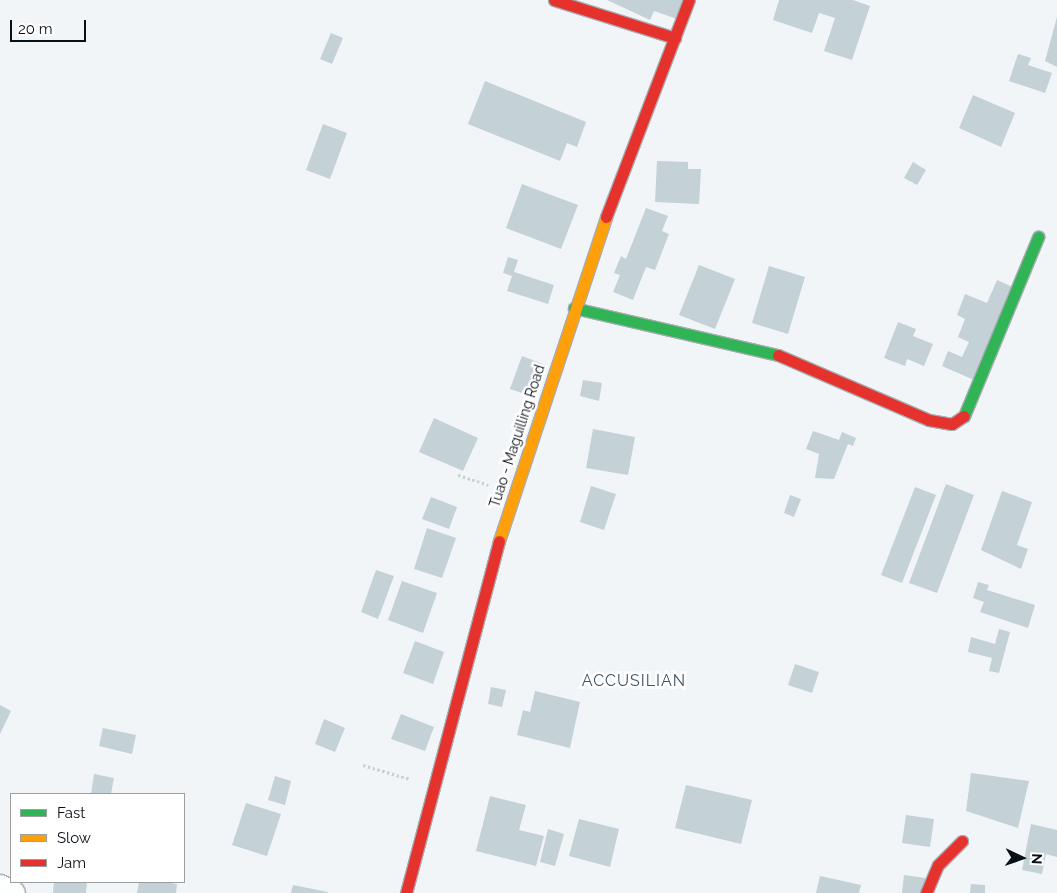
<!DOCTYPE html>
<html>
<head>
<meta charset="utf-8">
<style>
  body { margin:0 }
  #map { position:relative; width:1057px; height:893px; overflow:hidden; background:#f2f5f8; font-family:Raleway,sans-serif }
  div>[style] { position:absolute }
  .building>* { inset:0; background:#c4d1d6 }
  .path>* { height:3px; margin-top:-1.5px; transform-origin:0; background:repeating-linear-gradient(90deg,#ced0d0 0 2.5px,transparent 0 5px) }
  .roads { filter:drop-shadow(1px 0 #a7adb3) drop-shadow(-1px 0 #a7adb3) drop-shadow(0 1px #a7adb3) drop-shadow(0 -1px #a7adb3) }
  .street>* { height:24px; margin:-12px; padding:0 12px; transform-origin:12px; border-radius:12px; background:#fdfefe }
  .fast>* { height:11px; margin:-5.5px; padding:0 5.5px; transform-origin:5.5px; border-radius:5.5px; background:#30b455 }
  .slow>* { height:11px; margin:-5.5px; padding:0 5.5px; transform-origin:5.5px; border-radius:5.5px; background:#ff9f0a }
  .jam>* { height:11px; margin:-5.5px; padding:0 5.5px; transform-origin:5.5px; border-radius:5.5px; background:#e5322d }
  span { translate:-50% -50%; white-space:nowrap; text-align:center; line-height:1.15; -webkit-text-stroke:5px #fff; paint-order:stroke }
  .street-label { font-size:14px; color:#070f17 }
  .quarter-label { font-size:16px; color:#3f5468; letter-spacing:1px }
  .legend { position:absolute; left:10px; top:793px; width:175px; height:90px; box-sizing:border-box; background:#fff; border:1px solid #9c9fa2; margin:0; padding:6px 9px; list-style:none; font-size:15px; color:#070f17 }
  .legend li { display:flex; align-items:center; gap:10px; height:25px }
  .legend b { width:25px; border:1px solid #9c9fa2 }
  .north { position:absolute; left:997px; top:833px; width:50px; height:50px; -webkit-text-stroke:4px #fff; paint-order:stroke; rotate:93deg; font-size:14px; font-weight:700; line-height:20px; text-align:center; color:#070f17 }
  .north::after { content:''; display:block; margin:auto; width:18px; height:22px; background:#070f17; clip-path:polygon(50% 0,100% 100%,50% 72%,0 100%) }
  .scale { position:absolute; left:10px; top:20px; width:76px; height:22px; box-sizing:border-box; border:2px solid #070f17; border-top:0; padding-left:6px; font-size:15px; line-height:18px; white-space:nowrap; color:#070f17; -webkit-text-stroke:4px #fff; paint-order:stroke }
</style>
</head>
<body>
<div id="map">
  <div class="building">
    <i style="clip-path:polygon(607px 0,685px 0,677px 19px,654px 11px,650px 20px)"></i>
    <i style="clip-path:polygon(779px 0,853px 0,870px 6px,852px 60px,824px 51px,835px 18px,819px 13px,812px 33px,773px 20px)"></i>
    <i style="clip-path:polygon(1057px 17px,1057px 67px,1045px 61px)"></i>
    <i style="clip-path:polygon(331px 33px,343px 38px,332px 64px,320px 59px)"></i>
    <i style="clip-path:polygon(1018px 54px,1031px 58px,1028px 65px,1052px 73px,1045px 93px,1009px 81px)"></i>
    <i style="clip-path:polygon(485px 81px,586px 122px,577px 147px,567px 143px,560px 161px,468px 124px)"></i>
    <i style="clip-path:polygon(973px 95px,1015px 113px,1001px 147px,959px 128px)"></i>
    <i style="clip-path:polygon(323px 124px,347px 133px,330px 179px,306px 170px)"></i>
    <i style="clip-path:polygon(657px 161px,688px 162px,688px 169px,701px 169px,699px 204px,655px 202px)"></i>
    <i style="clip-path:polygon(913px 162px,926px 170px,917px 185px,904px 178px)"></i>
    <i style="clip-path:polygon(522px 184px,578px 205px,561px 249px,506px 228px)"></i>
    <i style="clip-path:polygon(646px 208px,668px 216px,662px 231px,669px 234px,655px 270px,646px 267px,633px 300px,613px 292px,620px 275px,614px 273px,621px 256px,626px 259px)"></i>
    <i style="clip-path:polygon(508px 257px,518px 260px,514px 272px,554px 285px,548px 304px,507px 291px,512px 276px,503px 273px)"></i>
    <i style="clip-path:polygon(699px 265px,735px 279px,715px 329px,679px 315px)"></i>
    <i style="clip-path:polygon(769px 266px,805px 277px,788px 334px,752px 323px)"></i>
    <i style="clip-path:polygon(997px 280px,1017px 289px,974px 380px,942px 366px,948px 351px,962px 357px,969px 342px,958px 337px,965px 319px,957px 315px,965px 294px,987px 303px)"></i>
    <i style="clip-path:polygon(898px 322px,916px 329px,913px 336px,933px 344px,924px 366px,907px 359px,905px 366px,884px 358px)"></i>
    <i style="clip-path:polygon(522px 356px,546px 365px,534px 397px,510px 389px)"></i>
    <i style="clip-path:polygon(583px 380px,602px 383px,599px 401px,580px 396px)"></i>
    <i style="clip-path:polygon(434px 418px,478px 438px,463px 471px,419px 452px)"></i>
    <i style="clip-path:polygon(593px 429px,635px 437px,628px 475px,586px 468px)"></i>
    <i style="clip-path:polygon(813px 431px,839px 440px,842px 432px,856px 438px,853px 446px,848px 444px,834px 479px,815px 478px,819px 454px,806px 449px)"></i>
    <i style="clip-path:polygon(946px 484px,974px 495px,937px 593px,909px 583px)"></i>
    <i style="clip-path:polygon(591px 486px,616px 494px,604px 530px,580px 522px)"></i>
    <i style="clip-path:polygon(915px 487px,936px 495px,902px 583px,881px 575px)"></i>
    <i style="clip-path:polygon(1002px 491px,1032px 502px,1017px 545px,1028px 549px,1021px 569px,981px 550px)"></i>
    <i style="clip-path:polygon(790px 495px,801px 499px,794px 517px,784px 513px)"></i>
    <i style="clip-path:polygon(431px 497px,457px 507px,449px 529px,422px 519px)"></i>
    <i style="clip-path:polygon(427px 528px,456px 538px,442px 578px,414px 569px)"></i>
    <i style="clip-path:polygon(376px 570px,394px 576px,378px 619px,361px 612px)"></i>
    <i style="clip-path:polygon(402px 581px,437px 593px,423px 633px,388px 620px)"></i>
    <i style="clip-path:polygon(978px 582px,989px 585px,987px 590px,1035px 605px,1028px 628px,980px 612px,984px 602px,973px 598px)"></i>
    <i style="clip-path:polygon(999px 629px,1010px 632px,999px 673px,989px 671px,992px 658px,968px 652px,971px 637px,995px 644px)"></i>
    <i style="clip-path:polygon(415px 641px,444px 652px,433px 684px,403px 673px)"></i>
    <i style="clip-path:polygon(795px 664px,819px 672px,812px 693px,788px 685px)"></i>
    <i style="clip-path:polygon(491px 687px,506px 690px,502px 707px,488px 704px)"></i>
    <i style="clip-path:polygon(535px 691px,580px 702px,570px 748px,517px 735px,523px 710px,530px 712px)"></i>
    <i style="clip-path:polygon(0 705px,11px 711px,0 734px)"></i>
    <i style="clip-path:polygon(401px 714px,434px 727px,425px 751px,391px 739px)"></i>
    <i style="clip-path:polygon(324px 719px,345px 728px,335px 752px,315px 744px)"></i>
    <i style="clip-path:polygon(103px 728px,136px 735px,132px 754px,99px 746px)"></i>
    <i style="clip-path:polygon(971px 773px,1029px 781px,1018px 828px,966px 811px)"></i>
    <i style="clip-path:polygon(94px 774px,114px 778px,111px 794px,91px 794px)"></i>
    <i style="clip-path:polygon(275px 776px,291px 781px,285px 805px,268px 800px)"></i>
    <i style="clip-path:polygon(686px 785px,752px 800px,741px 844px,675px 828px)"></i>
    <i style="clip-path:polygon(490px 796px,526px 805px,519px 830px,544px 836px,536px 866px,476px 851px)"></i>
    <i style="clip-path:polygon(246px 803px,281px 814px,267px 856px,232px 845px)"></i>
    <i style="clip-path:polygon(906px 815px,934px 819px,930px 847px,902px 843px)"></i>
    <i style="clip-path:polygon(579px 819px,619px 829px,610px 867px,569px 856px)"></i>
    <i style="clip-path:polygon(1031px 824px,1057px 830px,1057px 857px,1046px 854px,1042px 874px,1022px 870px)"></i>
    <i style="clip-path:polygon(548px 829px,564px 834px,555px 866px,540px 862px)"></i>
    <i style="clip-path:polygon(904px 875px,925px 878px,923px 893px,902px 893px)"></i>
    <i style="clip-path:polygon(820px 876px,861px 885px,859px 893px,816px 893px)"></i>
    <i style="clip-path:polygon(54px 882px,87px 882px,86px 893px,53px 893px)"></i>
    <i style="clip-path:polygon(139px 882px,165px 882px,177px 884px,176px 893px,137px 893px)"></i>
    <i style="clip-path:polygon(971px 884px,985px 885px,985px 893px,970px 893px)"></i>
    <i style="clip-path:polygon(293px 885px,328px 892px,328px 893px,291px 893px)"></i>
  </div>
  <div class="path">
    <i style="left:458px;top:475px;width:32px;rotate:18deg"></i>
    <i style="left:363px;top:765px;width:49px;rotate:16.6deg"></i>
  </div>
  <div class="roads">
    <div class="street">
      <i style="left:0;top:887px;width:14px;rotate:25deg"></i>
    </div>
    <div class="fast">
      <i style="left:574px;top:308px;width:209px;rotate:13deg"></i>
      <i style="left:964px;top:416px;width:194px;rotate:-67.5deg"></i>
    </div>
    <div class="slow">
      <i style="left:499px;top:541px;width:341px;rotate:-71.7deg"></i>
    </div>
    <div class="jam">
      <i style="left:554px;top:0;width:127px;rotate:17.4deg"></i>
      <i style="left:606px;top:217px;width:232px;rotate:-69.1deg"></i>
      <i style="left:778px;top:355px;width:164px;rotate:23.3deg"></i>
      <i style="left:929px;top:420px;width:23px;rotate:10deg"></i>
      <i style="left:952px;top:424px;width:14px;rotate:-34deg"></i>
      <i style="left:406px;top:893px;width:364px;rotate:-75.2deg"></i>
      <i style="left:926px;top:893px;width:30px;rotate:-67deg"></i>
      <i style="left:938px;top:865px;width:34px;rotate:-45deg"></i>
    </div>
  </div>
  <div class="street-label">
    <span style="left:517px;top:436px;rotate:-72deg">Tuao - Maguilling Road</span>
  </div>
  <div class="quarter-label">
    <span style="left:634px;top:681px">ACCUSILIAN</span>
  </div>
  <ul class="legend">
  <li><b style="height:6px;background:#30b455"></b>Fast</li>
  <li><b style="height:6px;background:#ff9f0a"></b>Slow</li>
  <li><b style="height:6px;background:#e5322d"></b>Jam</li>
  </ul>
  <div class="north">N</div>
  <div class="scale">20 m</div>
</div>
</body>
</html>
